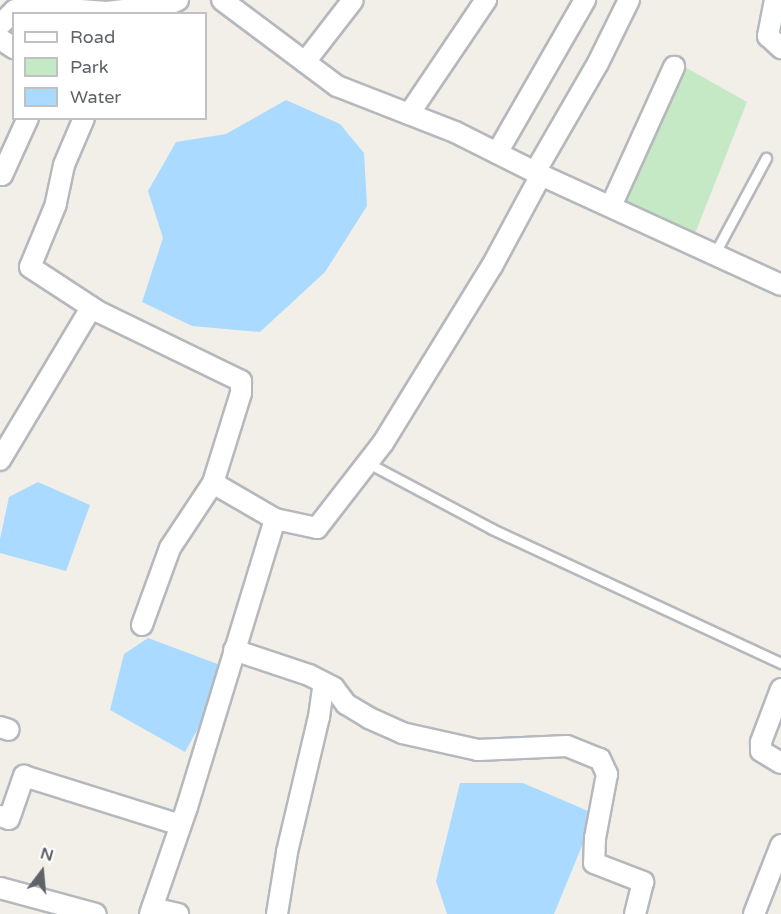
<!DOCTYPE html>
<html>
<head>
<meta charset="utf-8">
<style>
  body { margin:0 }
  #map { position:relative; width:781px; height:914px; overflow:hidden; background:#f1efe8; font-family:"Varela Round",sans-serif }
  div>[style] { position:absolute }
  .green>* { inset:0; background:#c5e8c5 }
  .water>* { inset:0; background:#aadaff }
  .roads { filter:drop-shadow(2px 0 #b5b8bc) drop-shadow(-2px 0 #b5b8bc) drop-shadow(0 2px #b5b8bc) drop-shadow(0 -2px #b5b8bc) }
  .lane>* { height:9px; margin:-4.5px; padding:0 4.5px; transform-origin:4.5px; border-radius:4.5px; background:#fff }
  .street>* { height:20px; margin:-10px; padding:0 10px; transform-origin:10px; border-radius:10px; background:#fff }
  span { translate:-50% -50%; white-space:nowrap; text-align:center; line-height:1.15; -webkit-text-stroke:5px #fff; paint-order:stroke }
  .legend { position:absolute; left:12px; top:12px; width:195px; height:108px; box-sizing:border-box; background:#fff; border:2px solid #bfc1c3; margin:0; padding:8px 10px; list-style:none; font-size:18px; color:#5f6368 }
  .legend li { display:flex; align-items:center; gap:12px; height:30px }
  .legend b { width:30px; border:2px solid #bfc1c3 }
  .north { position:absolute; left:12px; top:842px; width:60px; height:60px; -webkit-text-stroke:4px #fff; paint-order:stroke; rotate:16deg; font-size:16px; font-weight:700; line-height:24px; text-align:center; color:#5f6368 }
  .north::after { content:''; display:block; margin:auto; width:21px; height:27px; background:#5f6368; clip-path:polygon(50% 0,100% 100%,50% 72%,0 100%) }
</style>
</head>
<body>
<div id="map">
  <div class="green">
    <i style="clip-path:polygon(683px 66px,747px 102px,694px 236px,623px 202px)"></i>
  </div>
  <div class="water">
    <i style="clip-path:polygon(286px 100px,340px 124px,364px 153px,367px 206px,325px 272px,260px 332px,192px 326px,142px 302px,163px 238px,148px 191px,176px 142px,226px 134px)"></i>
    <i style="clip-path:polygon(38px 482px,90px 505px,66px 571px,0 553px,0 539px,9px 497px)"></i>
    <i style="clip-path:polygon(148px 638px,231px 669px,185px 752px,110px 710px,124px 654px)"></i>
    <i style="clip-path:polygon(460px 783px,523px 783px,595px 814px,554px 914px,447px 914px,436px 881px)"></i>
  </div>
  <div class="roads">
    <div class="lane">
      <i style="left:715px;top:253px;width:108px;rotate:-61.8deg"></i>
      <i style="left:368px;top:463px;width:140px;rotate:28deg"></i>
      <i style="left:492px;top:529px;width:319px;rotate:24.9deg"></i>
    </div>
    <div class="street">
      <i style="left:222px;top:0;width:144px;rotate:36.8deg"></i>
      <i style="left:337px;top:86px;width:127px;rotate:21.3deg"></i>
      <i style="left:455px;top:132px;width:96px;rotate:26.6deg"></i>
      <i style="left:541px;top:175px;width:264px;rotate:24.6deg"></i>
      <i style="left:775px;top:0;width:37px;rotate:101deg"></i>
      <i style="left:768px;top:36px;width:18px;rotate:43deg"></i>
      <i style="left:0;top:25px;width:21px;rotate:-45deg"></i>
      <i style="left:15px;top:10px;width:51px;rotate:-1.1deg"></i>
      <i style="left:66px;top:9px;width:41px;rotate:4.2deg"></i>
      <i style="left:107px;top:12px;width:60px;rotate:-6.7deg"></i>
      <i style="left:167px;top:5px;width:12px;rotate:-24deg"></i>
      <i style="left:0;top:39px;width:17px;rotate:33deg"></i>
      <i style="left:305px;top:62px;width:78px;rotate:-52.3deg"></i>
      <i style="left:409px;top:114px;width:138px;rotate:-56deg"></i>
      <i style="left:84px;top:118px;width:51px;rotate:113.1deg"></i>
      <i style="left:64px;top:165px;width:40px;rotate:102deg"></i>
      <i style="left:56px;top:204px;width:68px;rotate:112.4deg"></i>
      <i style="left:30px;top:267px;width:82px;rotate:33.1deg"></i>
      <i style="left:99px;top:312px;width:158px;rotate:25.9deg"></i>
      <i style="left:241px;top:381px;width:12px;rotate:90deg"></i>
      <i style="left:241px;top:393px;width:94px;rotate:107.3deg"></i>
      <i style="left:213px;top:483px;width:78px;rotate:123.5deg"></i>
      <i style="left:170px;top:548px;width:82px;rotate:110deg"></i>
      <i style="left:497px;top:153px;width:177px;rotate:-60.1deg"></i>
      <i style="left:535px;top:172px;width:126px;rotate:-60deg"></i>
      <i style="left:598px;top:63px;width:70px;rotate:-63.8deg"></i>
      <i style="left:0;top:174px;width:2px;rotate:27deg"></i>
      <i style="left:2px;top:175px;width:63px;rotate:-65.5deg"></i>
      <i style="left:611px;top:206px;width:153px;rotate:-65.6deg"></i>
      <i style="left:0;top:460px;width:177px;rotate:-59.1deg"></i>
      <i style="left:213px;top:483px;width:72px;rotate:30.1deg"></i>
      <i style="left:234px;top:650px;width:79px;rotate:18.4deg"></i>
      <i style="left:309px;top:675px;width:28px;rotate:27deg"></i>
      <i style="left:334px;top:688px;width:20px;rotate:53deg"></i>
      <i style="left:346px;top:704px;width:27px;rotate:31deg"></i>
      <i style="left:369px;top:718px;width:36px;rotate:24deg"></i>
      <i style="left:402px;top:733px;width:78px;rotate:12.6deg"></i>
      <i style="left:478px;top:750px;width:89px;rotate:-2.6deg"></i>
      <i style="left:567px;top:746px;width:35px;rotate:22deg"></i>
      <i style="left:600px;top:759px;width:17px;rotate:65deg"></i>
      <i style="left:607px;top:774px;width:65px;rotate:100.6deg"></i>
      <i style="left:595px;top:838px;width:25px;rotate:92deg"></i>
      <i style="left:594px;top:863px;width:53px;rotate:21.2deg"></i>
      <i style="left:643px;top:882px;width:33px;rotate:104deg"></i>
      <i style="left:781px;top:689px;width:57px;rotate:110.7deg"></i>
      <i style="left:761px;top:742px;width:9px;rotate:90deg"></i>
      <i style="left:761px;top:751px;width:23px;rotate:31deg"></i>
      <i style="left:0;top:727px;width:9px;rotate:18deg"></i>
      <i style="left:0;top:816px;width:9px;rotate:18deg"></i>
      <i style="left:9px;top:819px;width:46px;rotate:-70.8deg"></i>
      <i style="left:24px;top:776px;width:164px;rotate:17.4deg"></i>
      <i style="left:0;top:888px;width:99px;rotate:15.2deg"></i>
      <i style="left:152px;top:908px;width:27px;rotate:13deg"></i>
      <i style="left:150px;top:914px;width:113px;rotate:-70.9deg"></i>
      <i style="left:187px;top:807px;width:301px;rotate:-73deg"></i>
      <i style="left:275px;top:519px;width:43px;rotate:12.1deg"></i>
      <i style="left:317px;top:528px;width:108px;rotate:-52.2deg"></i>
      <i style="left:383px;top:443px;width:208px;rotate:-58.4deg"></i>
      <i style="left:492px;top:266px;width:103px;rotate:-61.7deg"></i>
      <i style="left:277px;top:914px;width:63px;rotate:-80.8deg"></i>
      <i style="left:287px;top:852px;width:139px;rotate:-76.7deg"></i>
      <i style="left:319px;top:717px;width:34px;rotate:-82deg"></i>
      <i style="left:754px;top:914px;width:74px;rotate:-68.6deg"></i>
    </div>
  </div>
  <ul class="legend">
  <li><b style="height:8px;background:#fff"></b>Road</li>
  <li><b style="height:16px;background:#c5e8c5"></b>Park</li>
  <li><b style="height:16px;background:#aadaff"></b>Water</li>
  </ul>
  <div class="north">N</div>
</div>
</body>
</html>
